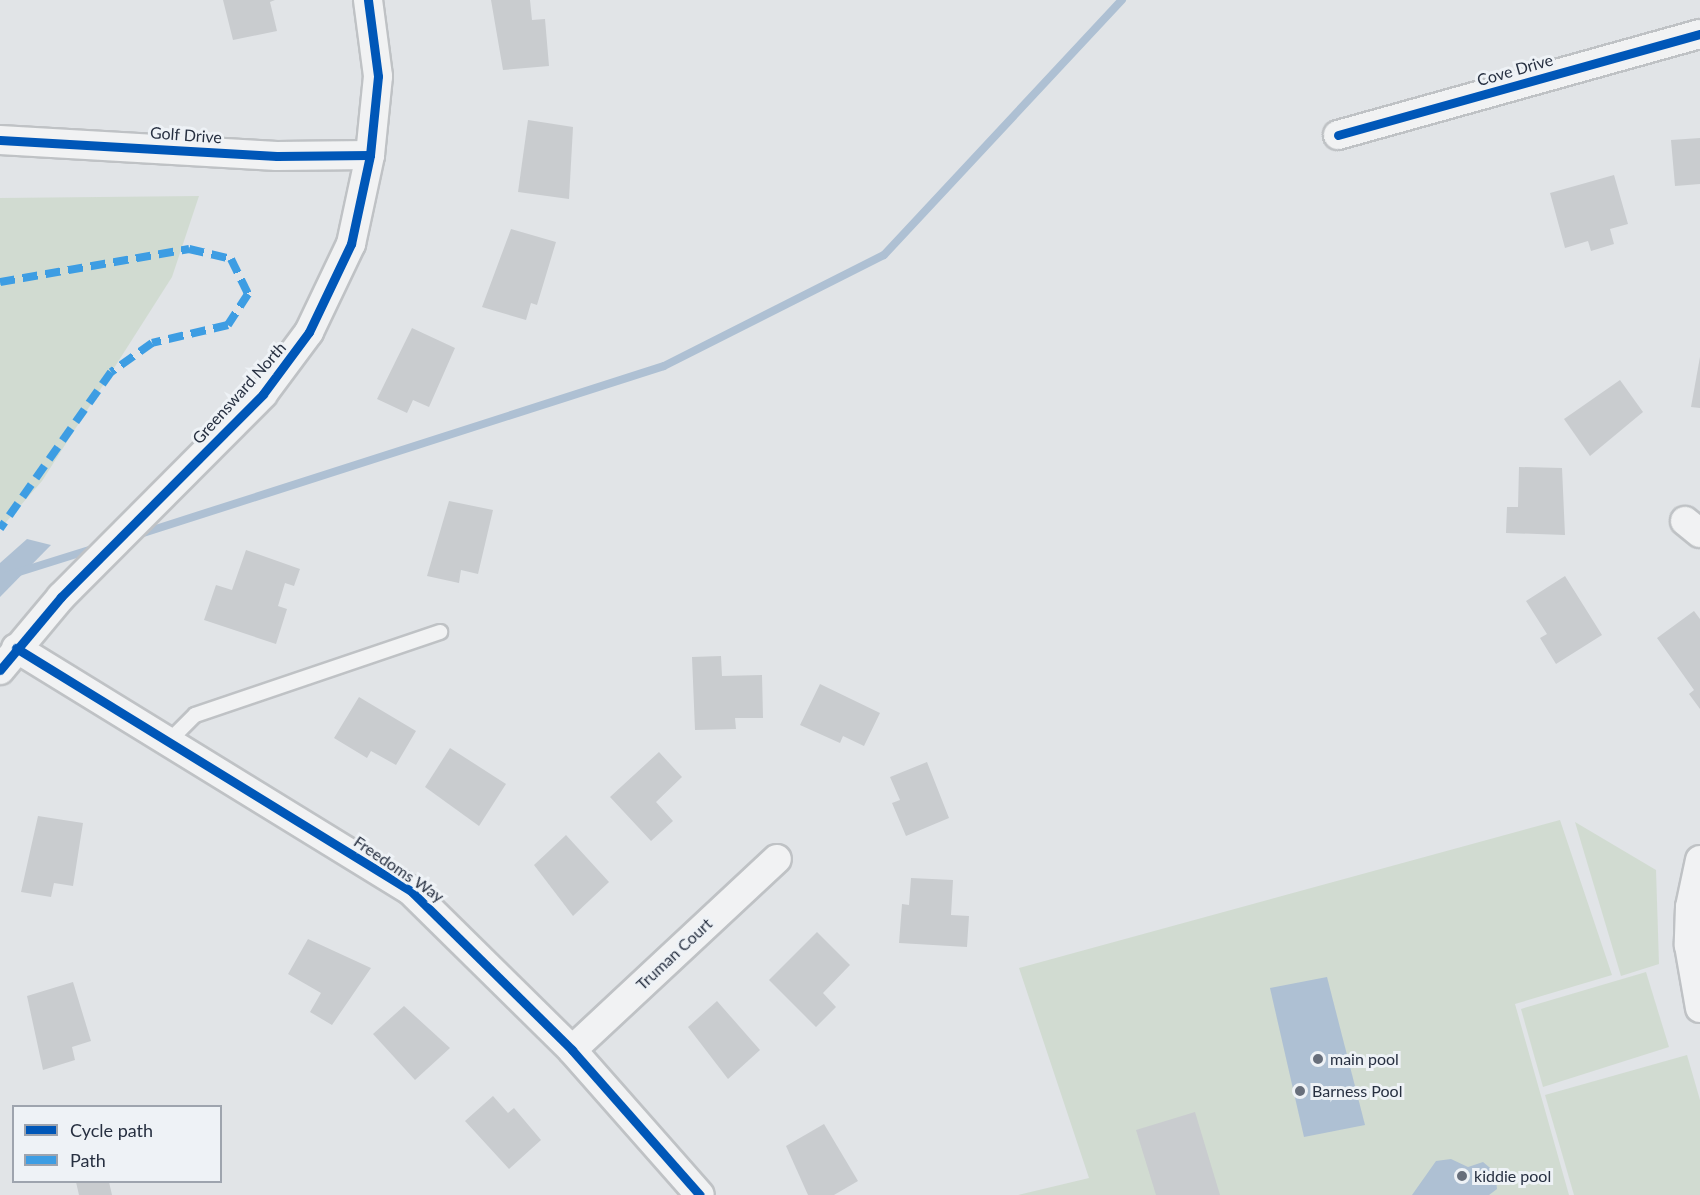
<!DOCTYPE html>
<html>
<head>
<meta charset="utf-8">
<style>
  body { margin:0 }
  #map { position:relative; width:1700px; height:1195px; overflow:hidden; background:#e1e4e7; font-family:Lato,sans-serif }
  div>[style] { position:absolute }
  .green>* { inset:0; background:#d1dbd1 }
  .water>* { inset:0; background:#aec0d3 }
  .stream>* { height:8px; margin:-4px; padding:0 4px; transform-origin:4px; border-radius:4px; background:#aec0d3 }
  .building>* { inset:0; background:#c9cccf }
  .roads { filter:drop-shadow(2px 0 #bfc2c5) drop-shadow(-2px 0 #bfc2c5) drop-shadow(0 2px #bfc2c5) drop-shadow(0 -2px #bfc2c5) }
  .service>* { height:14px; margin:-7px; padding:0 7px; transform-origin:7px; border-radius:7px; background:#f1f2f3 }
  .minor>* { height:28px; margin:-14px; padding:0 14px; transform-origin:14px; border-radius:14px; background:#f1f2f3 }
  .quiet>* { height:8px; margin-top:-4px; transform-origin:0; background:repeating-linear-gradient(90deg,#3d9de3 0 15px,transparent 0 23px) }
  .cycleway>* { height:9px; margin:-4.5px; padding:0 4.5px; transform-origin:4.5px; border-radius:4.5px; background:#0057b8 }
  .dots>* { width:16px; height:16px; translate:-50% -50%; box-sizing:border-box; border:3px solid #eef2f6; border-radius:50% }
  span { translate:-50% -50%; white-space:nowrap; text-align:center; line-height:1.15; -webkit-text-stroke:6px #eef2f6; paint-order:stroke }
  .street-label { font-size:16px; color:#273041 }
  .poi-label { font-size:16px; color:#273041 }
  .left { translate:0 -50%; text-align:left }
  .legend { position:absolute; left:12px; top:1105px; width:210px; height:78px; box-sizing:border-box; background:#eef2f6; border:2px solid #9ea4ae; margin:0; padding:8px 10px; list-style:none; font-size:18px; color:#273041 }
  .legend li { display:flex; align-items:center; gap:12px; height:30px }
  .legend b { width:30px; border:2px solid #9ea4ae }
</style>
</head>
<body>
<div id="map">
  <div class="green">
    <i style="clip-path:polygon(199px 196px,172px 277px,42px 481px,0 529px,0 198px)"></i>
    <i style="clip-path:polygon(1560px 820px,1612px 975px,1515px 1004px,1569px 1195px,1018px 1195px,1089px 1178px,1019px 968px)"></i>
    <i style="clip-path:polygon(1575px 822px,1656px 870px,1659px 964px,1621px 976px)"></i>
    <i style="clip-path:polygon(1646px 972px,1669px 1047px,1543px 1087px,1521px 1009px)"></i>
    <i style="clip-path:polygon(1687px 1055px,1700px 1100px,1700px 1195px,1574px 1195px,1545px 1095px)"></i>
  </div>
  <div class="water">
    <i style="clip-path:polygon(27px 539px,51px 545px,0 597px,0 563px)"></i>
    <i style="clip-path:polygon(1327px 977px,1365px 1125px,1304px 1137px,1270px 988px)"></i>
    <i style="clip-path:polygon(1451px 1159px,1468px 1167px,1483px 1162px,1495px 1172px,1497px 1189px,1489px 1195px,1412px 1195px,1436px 1161px)"></i>
  </div>
  <div class="stream">
    <i style="left:137px;top:535px;width:553px;rotate:-17.78deg"></i>
    <i style="left:664px;top:366px;width:246px;rotate:-26.8deg"></i>
    <i style="left:884px;top:255px;width:349px;rotate:-47deg"></i>
    <i style="left:0;top:578px;width:101px;rotate:-17.4deg"></i>
  </div>
  <div class="building">
    <i style="clip-path:polygon(223px 0,275px 0,270px 2px,277px 31px,233px 40px)"></i>
    <i style="clip-path:polygon(491px 0,530px 0,532px 20px,545px 19px,549px 66px,503px 70px)"></i>
    <i style="clip-path:polygon(528px 120px,573px 127px,569px 199px,518px 192px)"></i>
    <i style="clip-path:polygon(1700px 138px,1700px 184px,1675px 186px,1671px 140px)"></i>
    <i style="clip-path:polygon(1614px 175px,1628px 224px,1610px 229px,1614px 244px,1591px 251px,1588px 241px,1565px 248px,1550px 193px)"></i>
    <i style="clip-path:polygon(511px 229px,556px 242px,537px 305px,531px 303px,526px 320px,482px 307px)"></i>
    <i style="clip-path:polygon(412px 328px,455px 348px,429px 407px,413px 400px,407px 413px,377px 399px)"></i>
    <i style="clip-path:polygon(1700px 357px,1700px 408px,1691px 407px)"></i>
    <i style="clip-path:polygon(1620px 380px,1643px 412px,1590px 456px,1564px 419px)"></i>
    <i style="clip-path:polygon(1519px 467px,1562px 468px,1565px 535px,1506px 533px,1507px 507px,1518px 507px)"></i>
    <i style="clip-path:polygon(449px 501px,493px 510px,478px 574px,461px 570px,459px 583px,427px 576px)"></i>
    <i style="clip-path:polygon(246px 550px,300px 569px,294px 586px,285px 583px,278px 606px,287px 609px,276px 644px,204px 620px,216px 585px,232px 590px)"></i>
    <i style="clip-path:polygon(1565px 576px,1602px 635px,1556px 664px,1540px 638px,1547px 634px,1526px 601px)"></i>
    <i style="clip-path:polygon(1694px 611px,1700px 619px,1700px 709px,1689px 694px,1694px 690px,1657px 638px)"></i>
    <i style="clip-path:polygon(721px 656px,722px 676px,762px 675px,763px 718px,735px 718px,736px 729px,695px 730px,692px 657px)"></i>
    <i style="clip-path:polygon(820px 684px,880px 713px,864px 746px,843px 736px,840px 743px,800px 725px)"></i>
    <i style="clip-path:polygon(359px 697px,416px 731px,396px 765px,371px 751px,367px 758px,334px 738px)"></i>
    <i style="clip-path:polygon(450px 748px,506px 784px,479px 826px,425px 787px)"></i>
    <i style="clip-path:polygon(659px 752px,682px 777px,656px 802px,673px 821px,651px 841px,610px 797px)"></i>
    <i style="clip-path:polygon(927px 762px,949px 818px,906px 836px,892px 803px,900px 800px,890px 777px)"></i>
    <i style="clip-path:polygon(38px 816px,83px 823px,73px 886px,54px 883px,51px 897px,21px 892px)"></i>
    <i style="clip-path:polygon(566px 835px,609px 882px,573px 916px,534px 865px)"></i>
    <i style="clip-path:polygon(911px 878px,953px 880px,951px 915px,969px 916px,967px 947px,899px 943px,902px 904px,909px 905px)"></i>
    <i style="clip-path:polygon(817px 932px,850px 965px,823px 993px,836px 1007px,816px 1027px,769px 980px)"></i>
    <i style="clip-path:polygon(308px 939px,371px 968px,332px 1025px,310px 1012px,321px 993px,288px 974px)"></i>
    <i style="clip-path:polygon(73px 982px,91px 1041px,72px 1047px,75px 1060px,43px 1070px,27px 996px)"></i>
    <i style="clip-path:polygon(717px 1001px,760px 1050px,728px 1079px,688px 1027px)"></i>
    <i style="clip-path:polygon(404px 1006px,450px 1048px,415px 1080px,373px 1034px)"></i>
    <i style="clip-path:polygon(493px 1096px,508px 1113px,514px 1108px,541px 1140px,509px 1169px,465px 1121px)"></i>
    <i style="clip-path:polygon(1195px 1112px,1220px 1195px,1156px 1195px,1136px 1130px)"></i>
    <i style="clip-path:polygon(824px 1124px,858px 1181px,834px 1195px,808px 1195px,786px 1146px)"></i>
    <i style="clip-path:polygon(76px 1182px,109px 1182px,112px 1195px,79px 1195px)"></i>
  </div>
  <div class="roads">
    <div class="service">
      <i style="left:168px;top:742px;width:38px;rotate:-45deg"></i>
      <i style="left:195px;top:715px;width:259px;rotate:-18.7deg"></i>
    </div>
    <div class="minor">
      <i style="left:1338px;top:135px;width:376px;rotate:-15.6deg"></i>
      <i style="left:0;top:140px;width:277px;rotate:3.3deg"></i>
      <i style="left:277px;top:156px;width:93px;rotate:-0.6deg"></i>
      <i style="left:1685px;top:521px;width:19px;rotate:39deg"></i>
      <i style="left:16px;top:648px;width:465px;rotate:31.6deg"></i>
      <i style="left:412px;top:892px;width:225px;rotate:44.6deg"></i>
      <i style="left:572px;top:1050px;width:193px;rotate:48.6deg"></i>
      <i style="left:0;top:670px;width:95px;rotate:-50.1deg"></i>
      <i style="left:61px;top:597px;width:286px;rotate:-45.1deg"></i>
      <i style="left:263px;top:394px;width:77px;rotate:-53.4deg"></i>
      <i style="left:309px;top:332px;width:98px;rotate:-64.5deg"></i>
      <i style="left:351px;top:244px;width:91px;rotate:-77.9deg"></i>
      <i style="left:370px;top:155px;width:79px;rotate:-84.2deg"></i>
      <i style="left:378px;top:76px;width:77px;rotate:-97.5deg"></i>
      <i style="left:1700px;top:860px;width:48px;rotate:102deg"></i>
      <i style="left:1690px;top:907px;width:38px;rotate:92deg"></i>
      <i style="left:1689px;top:945px;width:64px;rotate:80.1deg"></i>
      <i style="left:572px;top:1050px;width:280px;rotate:-43deg"></i>
    </div>
  </div>
  <div class="quiet">
    <i style="left:0;top:282px;width:192px;rotate:-9.9deg"></i>
    <i style="left:189px;top:249px;width:43px;rotate:13.4deg"></i>
    <i style="left:231px;top:259px;width:39px;rotate:64deg"></i>
    <i style="left:248px;top:294px;width:37px;rotate:123deg"></i>
    <i style="left:228px;top:325px;width:78px;rotate:166.7deg"></i>
    <i style="left:152px;top:343px;width:50px;rotate:144.7deg"></i>
    <i style="left:111px;top:372px;width:192px;rotate:125.3deg"></i>
  </div>
  <div class="cycleway">
    <i style="left:1338px;top:135px;width:376px;rotate:-15.6deg"></i>
    <i style="left:0;top:140px;width:277px;rotate:3.3deg"></i>
    <i style="left:277px;top:156px;width:93px;rotate:-0.6deg"></i>
    <i style="left:16px;top:648px;width:465px;rotate:31.6deg"></i>
    <i style="left:412px;top:892px;width:225px;rotate:44.6deg"></i>
    <i style="left:572px;top:1050px;width:193px;rotate:48.6deg"></i>
    <i style="left:0;top:670px;width:95px;rotate:-50.1deg"></i>
    <i style="left:61px;top:597px;width:286px;rotate:-45.1deg"></i>
    <i style="left:263px;top:394px;width:77px;rotate:-53.4deg"></i>
    <i style="left:309px;top:332px;width:98px;rotate:-64.5deg"></i>
    <i style="left:351px;top:244px;width:91px;rotate:-77.9deg"></i>
    <i style="left:370px;top:155px;width:79px;rotate:-84.2deg"></i>
    <i style="left:378px;top:76px;width:77px;rotate:-97.5deg"></i>
  </div>
  <div class="dots">
    <i style="left:1318px;top:1059px;background:#686f7b"></i>
    <i style="left:1300px;top:1091px;background:#686f7b"></i>
    <i style="left:1462px;top:1176px;background:#686f7b"></i>
  </div>
  <div class="street-label">
    <span style="left:1515px;top:70px;rotate:-16deg">Cove Drive</span>
    <span style="left:186px;top:135px;rotate:4deg">Golf Drive</span>
    <span style="left:239px;top:393px;rotate:-48deg">Greensward North</span>
    <span style="left:399px;top:869px;rotate:34deg">Freedoms Way</span>
    <span style="left:674px;top:954px;rotate:-43deg">Truman Court</span>
  </div>
  <div class="poi-label">
    <span class="left" style="left:1330px;top:1059px">main pool</span>
    <span class="left" style="left:1312px;top:1091px">Barness Pool</span>
    <span class="left" style="left:1474px;top:1176px">kiddie pool</span>
  </div>
  <ul class="legend">
  <li><b style="height:8px;background:#0057b8"></b>Cycle path</li>
  <li><b style="height:8px;background:#3d9de3"></b>Path</li>
  </ul>
</div>
</body>
</html>
